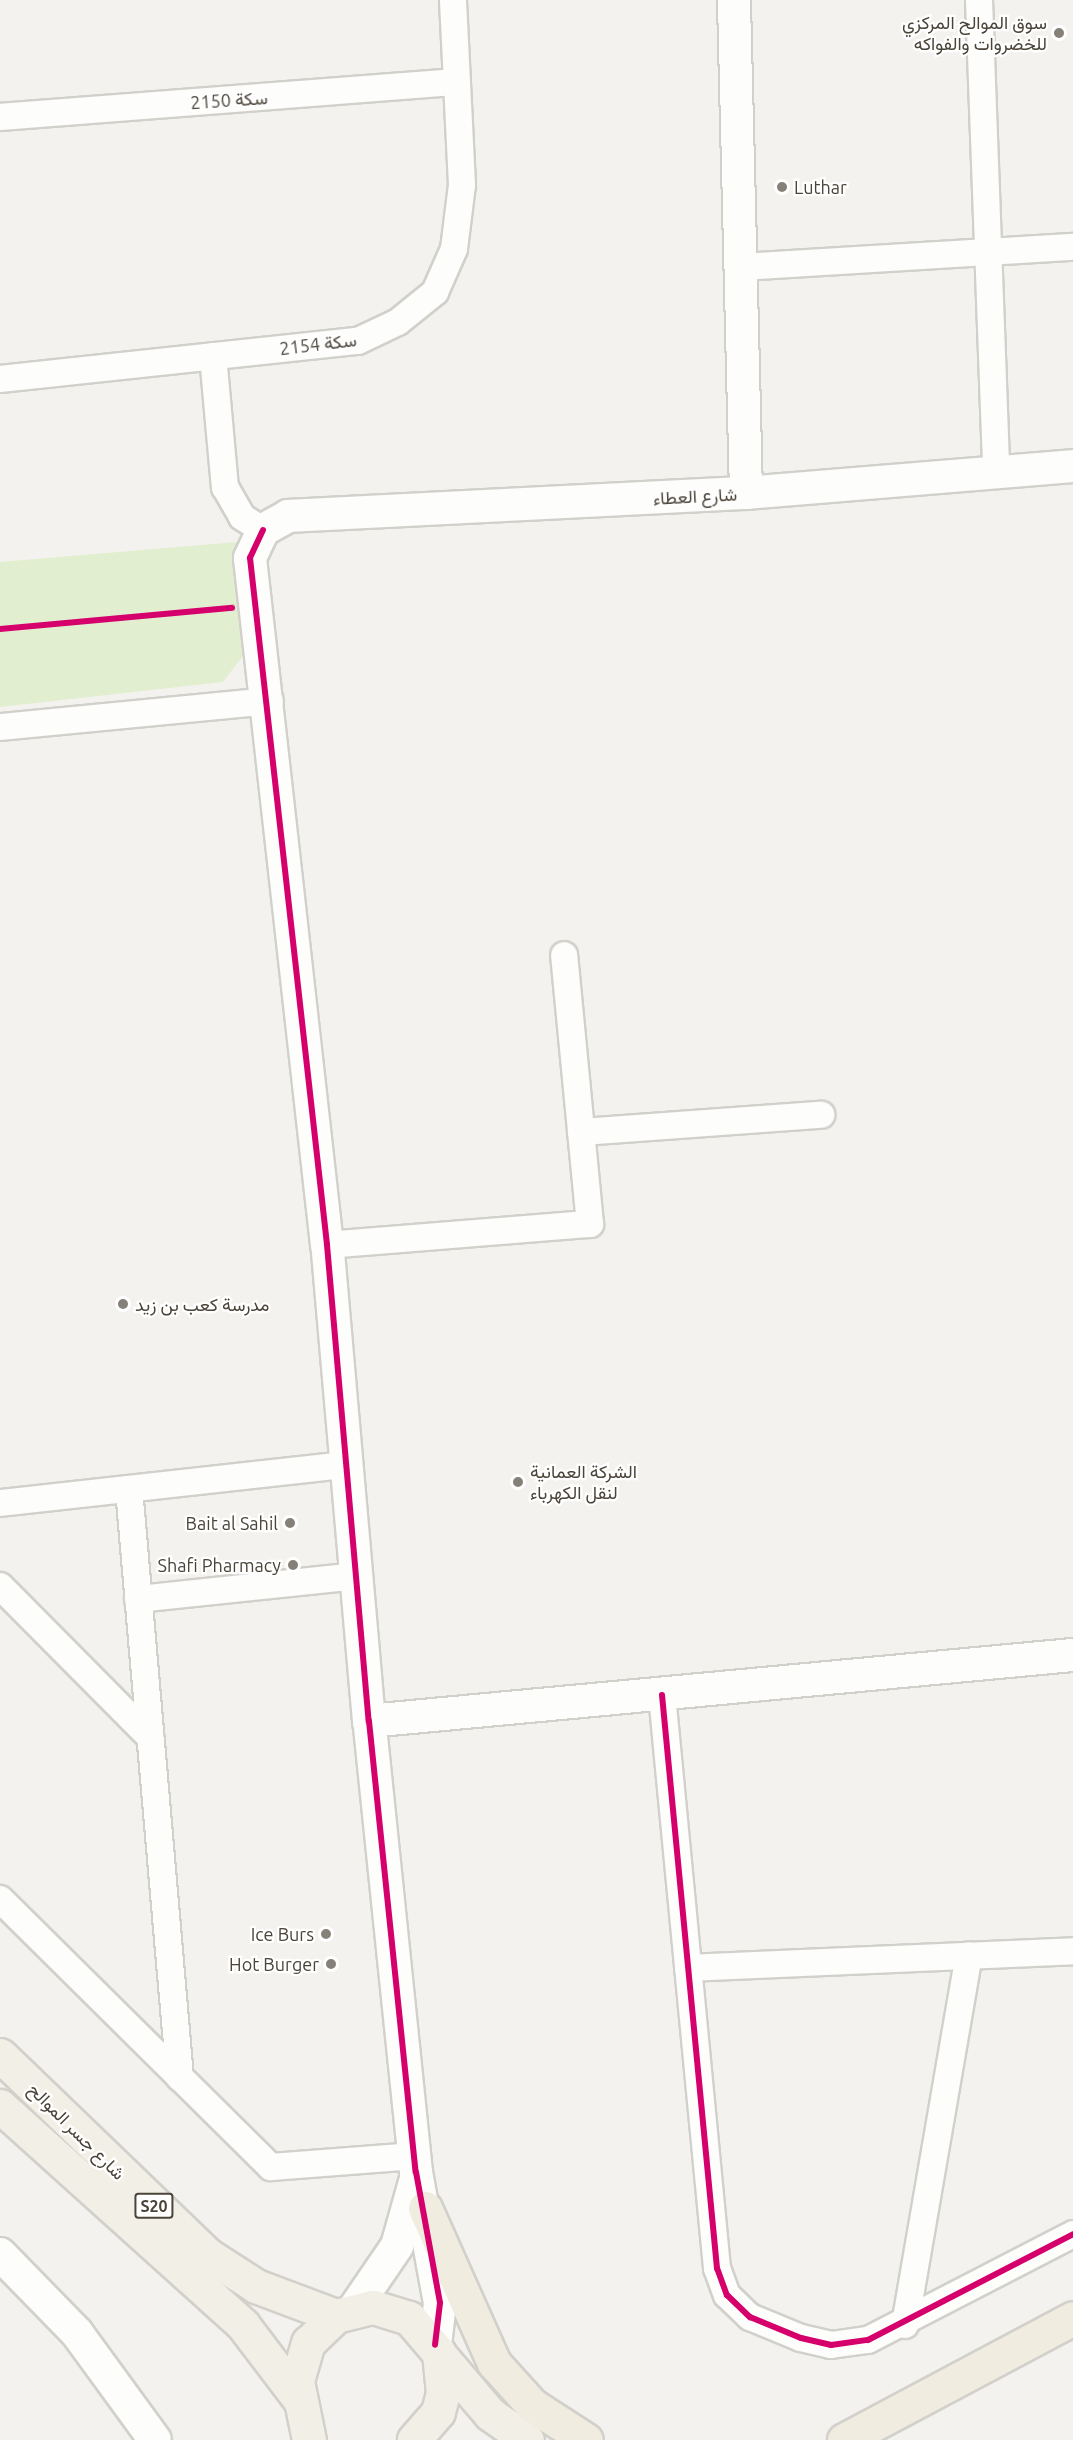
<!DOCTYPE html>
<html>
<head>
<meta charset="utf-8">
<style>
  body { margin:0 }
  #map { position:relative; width:1073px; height:2440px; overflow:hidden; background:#f4f2ee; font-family:Ubuntu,Vazirmatn,sans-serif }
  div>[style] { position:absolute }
  .green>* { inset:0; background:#e1eecf }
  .roads { filter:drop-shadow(2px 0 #d2d0cb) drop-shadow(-2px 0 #d2d0cb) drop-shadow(0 2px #d2d0cb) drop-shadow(0 -2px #d2d0cb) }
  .minor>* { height:26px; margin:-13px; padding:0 13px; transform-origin:13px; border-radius:13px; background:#fdfdfc }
  .tertiary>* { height:32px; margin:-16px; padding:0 16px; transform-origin:16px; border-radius:16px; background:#fdfdfc }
  .primary>* { height:33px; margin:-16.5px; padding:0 16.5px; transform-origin:16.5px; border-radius:16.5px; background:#f2efe6 }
  .trunk>* { height:33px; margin:-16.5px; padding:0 16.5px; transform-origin:16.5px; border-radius:16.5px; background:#f0ece0 }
  .cycleway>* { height:6px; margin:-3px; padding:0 3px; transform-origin:3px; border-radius:3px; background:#d6006c }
  .dots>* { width:16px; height:16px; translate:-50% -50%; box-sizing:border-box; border:3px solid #fff; border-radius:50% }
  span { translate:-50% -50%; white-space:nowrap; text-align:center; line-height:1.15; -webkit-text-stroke:4.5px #fff; paint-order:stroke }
  .shield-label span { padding:2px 4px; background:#fff; border:2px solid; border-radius:4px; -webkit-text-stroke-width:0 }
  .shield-label { font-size:16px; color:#4b4439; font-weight:700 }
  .poi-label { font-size:18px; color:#4b4439 }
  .right { translate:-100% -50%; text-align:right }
  .left { translate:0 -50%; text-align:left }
  .street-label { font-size:18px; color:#4b4439 }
</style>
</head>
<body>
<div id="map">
  <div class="green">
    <i style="clip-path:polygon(237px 542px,249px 648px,223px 682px,0 707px,0 562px)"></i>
  </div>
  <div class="roads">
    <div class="minor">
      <i style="left:979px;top:0;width:473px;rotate:87.9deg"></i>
      <i style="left:0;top:117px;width:458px;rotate:-4.4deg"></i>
      <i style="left:742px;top:267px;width:332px;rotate:-3.5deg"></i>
      <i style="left:213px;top:356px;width:132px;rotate:84.8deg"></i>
      <i style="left:225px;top:487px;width:34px;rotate:60deg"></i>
      <i style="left:242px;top:517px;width:25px;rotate:32deg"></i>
      <i style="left:0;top:379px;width:360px;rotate:-6.1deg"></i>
      <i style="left:358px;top:341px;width:44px;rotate:-25.4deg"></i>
      <i style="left:398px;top:322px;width:48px;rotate:-39deg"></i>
      <i style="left:435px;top:292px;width:47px;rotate:-66.2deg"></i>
      <i style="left:454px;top:249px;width:64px;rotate:-82.9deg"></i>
      <i style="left:462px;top:185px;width:185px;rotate:-92.8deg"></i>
      <i style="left:0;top:727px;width:271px;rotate:-5.5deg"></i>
      <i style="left:581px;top:1132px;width:241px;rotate:-4.1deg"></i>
      <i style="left:327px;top:1245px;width:264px;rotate:-4.6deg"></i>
      <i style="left:590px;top:1224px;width:270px;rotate:-95.5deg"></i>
      <i style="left:129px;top:1489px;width:591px;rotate:85.05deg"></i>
      <i style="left:0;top:1503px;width:348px;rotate:-6.3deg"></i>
      <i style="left:0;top:1586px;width:213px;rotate:45.2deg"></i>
      <i style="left:138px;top:1599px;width:219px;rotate:-6deg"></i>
      <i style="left:662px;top:1695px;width:576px;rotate:84.52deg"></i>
      <i style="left:717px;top:2268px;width:29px;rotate:70deg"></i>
      <i style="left:727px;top:2295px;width:32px;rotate:44deg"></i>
      <i style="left:750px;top:2317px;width:55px;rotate:22.4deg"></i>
      <i style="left:801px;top:2338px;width:31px;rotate:13deg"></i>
      <i style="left:831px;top:2345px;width:37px;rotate:-8deg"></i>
      <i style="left:868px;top:2340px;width:231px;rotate:-27.3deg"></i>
      <i style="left:0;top:1899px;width:381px;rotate:44.7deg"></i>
      <i style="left:271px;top:2167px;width:144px;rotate:-4.4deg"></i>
      <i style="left:688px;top:1968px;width:385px;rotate:-2.5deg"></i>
      <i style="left:905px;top:2325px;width:375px;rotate:-80.2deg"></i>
    </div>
    <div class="tertiary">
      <i style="left:746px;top:493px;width:328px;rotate:-4.7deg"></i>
      <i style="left:369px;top:1721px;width:707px;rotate:-5.36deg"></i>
      <i style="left:0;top:2254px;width:110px;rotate:45.7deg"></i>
      <i style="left:77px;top:2333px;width:132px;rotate:53.9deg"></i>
      <i style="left:354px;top:2309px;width:76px;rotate:-55.7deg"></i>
      <i style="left:397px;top:2246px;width:66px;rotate:-74.3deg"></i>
      <i style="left:435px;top:2345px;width:42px;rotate:-83.2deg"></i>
      <i style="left:440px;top:2303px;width:133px;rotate:-100.4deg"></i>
      <i style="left:416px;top:2172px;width:453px;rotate:-95.9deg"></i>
      <i style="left:369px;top:1721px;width:478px;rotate:-95deg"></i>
      <i style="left:327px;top:1245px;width:691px;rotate:-96.4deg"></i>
      <i style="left:250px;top:558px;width:31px;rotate:-65deg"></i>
      <i style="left:263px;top:530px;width:29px;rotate:-29deg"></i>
      <i style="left:288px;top:516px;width:459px;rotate:-2.9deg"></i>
      <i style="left:746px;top:493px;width:493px;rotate:-91.4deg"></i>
    </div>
    <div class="primary">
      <i style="left:0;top:2055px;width:289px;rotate:43.9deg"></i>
      <i style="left:208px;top:2255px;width:57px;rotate:32.9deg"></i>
      <i style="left:256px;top:2286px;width:85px;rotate:20.6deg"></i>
      <i style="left:0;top:2106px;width:327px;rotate:42deg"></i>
      <i style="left:243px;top:2325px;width:94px;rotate:52.8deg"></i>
      <i style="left:439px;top:2354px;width:79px;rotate:49.6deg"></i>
      <i style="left:490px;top:2414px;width:45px;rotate:35.1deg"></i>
      <i style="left:309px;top:2440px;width:60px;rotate:-101.5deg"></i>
      <i style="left:297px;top:2381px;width:40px;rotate:-74deg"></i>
      <i style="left:308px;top:2343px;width:39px;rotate:-44deg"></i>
      <i style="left:336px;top:2316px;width:38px;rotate:-14deg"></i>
      <i style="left:373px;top:2307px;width:38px;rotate:17deg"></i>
      <i style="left:409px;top:2318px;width:46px;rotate:49.4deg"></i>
      <i style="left:439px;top:2353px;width:40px;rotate:84.3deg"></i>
      <i style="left:443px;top:2393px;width:20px;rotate:105deg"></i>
      <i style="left:438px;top:2412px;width:37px;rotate:131deg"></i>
    </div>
    <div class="trunk">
      <i style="left:425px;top:2208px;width:170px;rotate:66deg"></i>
      <i style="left:494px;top:2363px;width:57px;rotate:47.9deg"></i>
      <i style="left:532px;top:2405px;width:64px;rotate:32.9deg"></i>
      <i style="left:844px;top:2440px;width:259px;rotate:-28deg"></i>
    </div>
  </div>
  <div class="cycleway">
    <i style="left:263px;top:530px;width:31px;rotate:115deg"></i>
    <i style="left:250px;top:558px;width:691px;rotate:83.6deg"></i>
    <i style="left:327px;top:1245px;width:478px;rotate:85deg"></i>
    <i style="left:369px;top:1721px;width:453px;rotate:84.1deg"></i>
    <i style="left:416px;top:2172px;width:133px;rotate:79.6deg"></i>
    <i style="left:440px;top:2303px;width:42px;rotate:96.8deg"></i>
    <i style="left:0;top:629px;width:233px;rotate:-5.2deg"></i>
    <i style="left:662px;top:1695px;width:576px;rotate:84.52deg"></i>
    <i style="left:717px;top:2268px;width:29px;rotate:70deg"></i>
    <i style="left:727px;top:2295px;width:32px;rotate:44deg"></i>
    <i style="left:750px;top:2317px;width:55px;rotate:22.4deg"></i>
    <i style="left:801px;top:2338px;width:31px;rotate:13deg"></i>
    <i style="left:831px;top:2345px;width:37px;rotate:-8deg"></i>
    <i style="left:868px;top:2340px;width:231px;rotate:-27.3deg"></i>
  </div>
  <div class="dots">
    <i style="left:1059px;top:33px;background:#868178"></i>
    <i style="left:782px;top:187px;background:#868178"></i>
    <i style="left:123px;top:1304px;background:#868178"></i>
    <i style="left:518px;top:1482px;background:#868178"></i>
    <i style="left:290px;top:1523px;background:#868178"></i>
    <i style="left:293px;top:1565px;background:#868178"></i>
    <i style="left:326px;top:1934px;background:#868178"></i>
    <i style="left:331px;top:1964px;background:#868178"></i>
  </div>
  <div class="shield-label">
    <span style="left:154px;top:2206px">S20</span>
  </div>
  <div class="poi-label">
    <span class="right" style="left:1047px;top:33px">سوق الموالح المركزي<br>للخضروات والفواكه</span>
    <span class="left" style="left:794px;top:187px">Luthar</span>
    <span class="left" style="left:135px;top:1304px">مدرسة كعب بن زيد</span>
    <span class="left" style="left:530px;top:1482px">الشرکة العمانیة<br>لنقل الکهرباء</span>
    <span class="right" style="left:278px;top:1523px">Bait al Sahil</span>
    <span class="right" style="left:281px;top:1565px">Shafi Pharmacy</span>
    <span class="right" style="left:314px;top:1934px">Ice Burs</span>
    <span class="right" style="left:319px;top:1964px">Hot Burger</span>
  </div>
  <div class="street-label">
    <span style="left:229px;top:100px;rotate:-4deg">سكة 2150</span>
    <span style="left:318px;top:344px;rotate:-7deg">سكة 2154</span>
    <span style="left:695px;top:496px;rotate:-3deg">شارع العطاء</span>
    <span style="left:77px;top:2131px;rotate:45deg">شارع جسر الموالح</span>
  </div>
</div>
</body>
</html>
